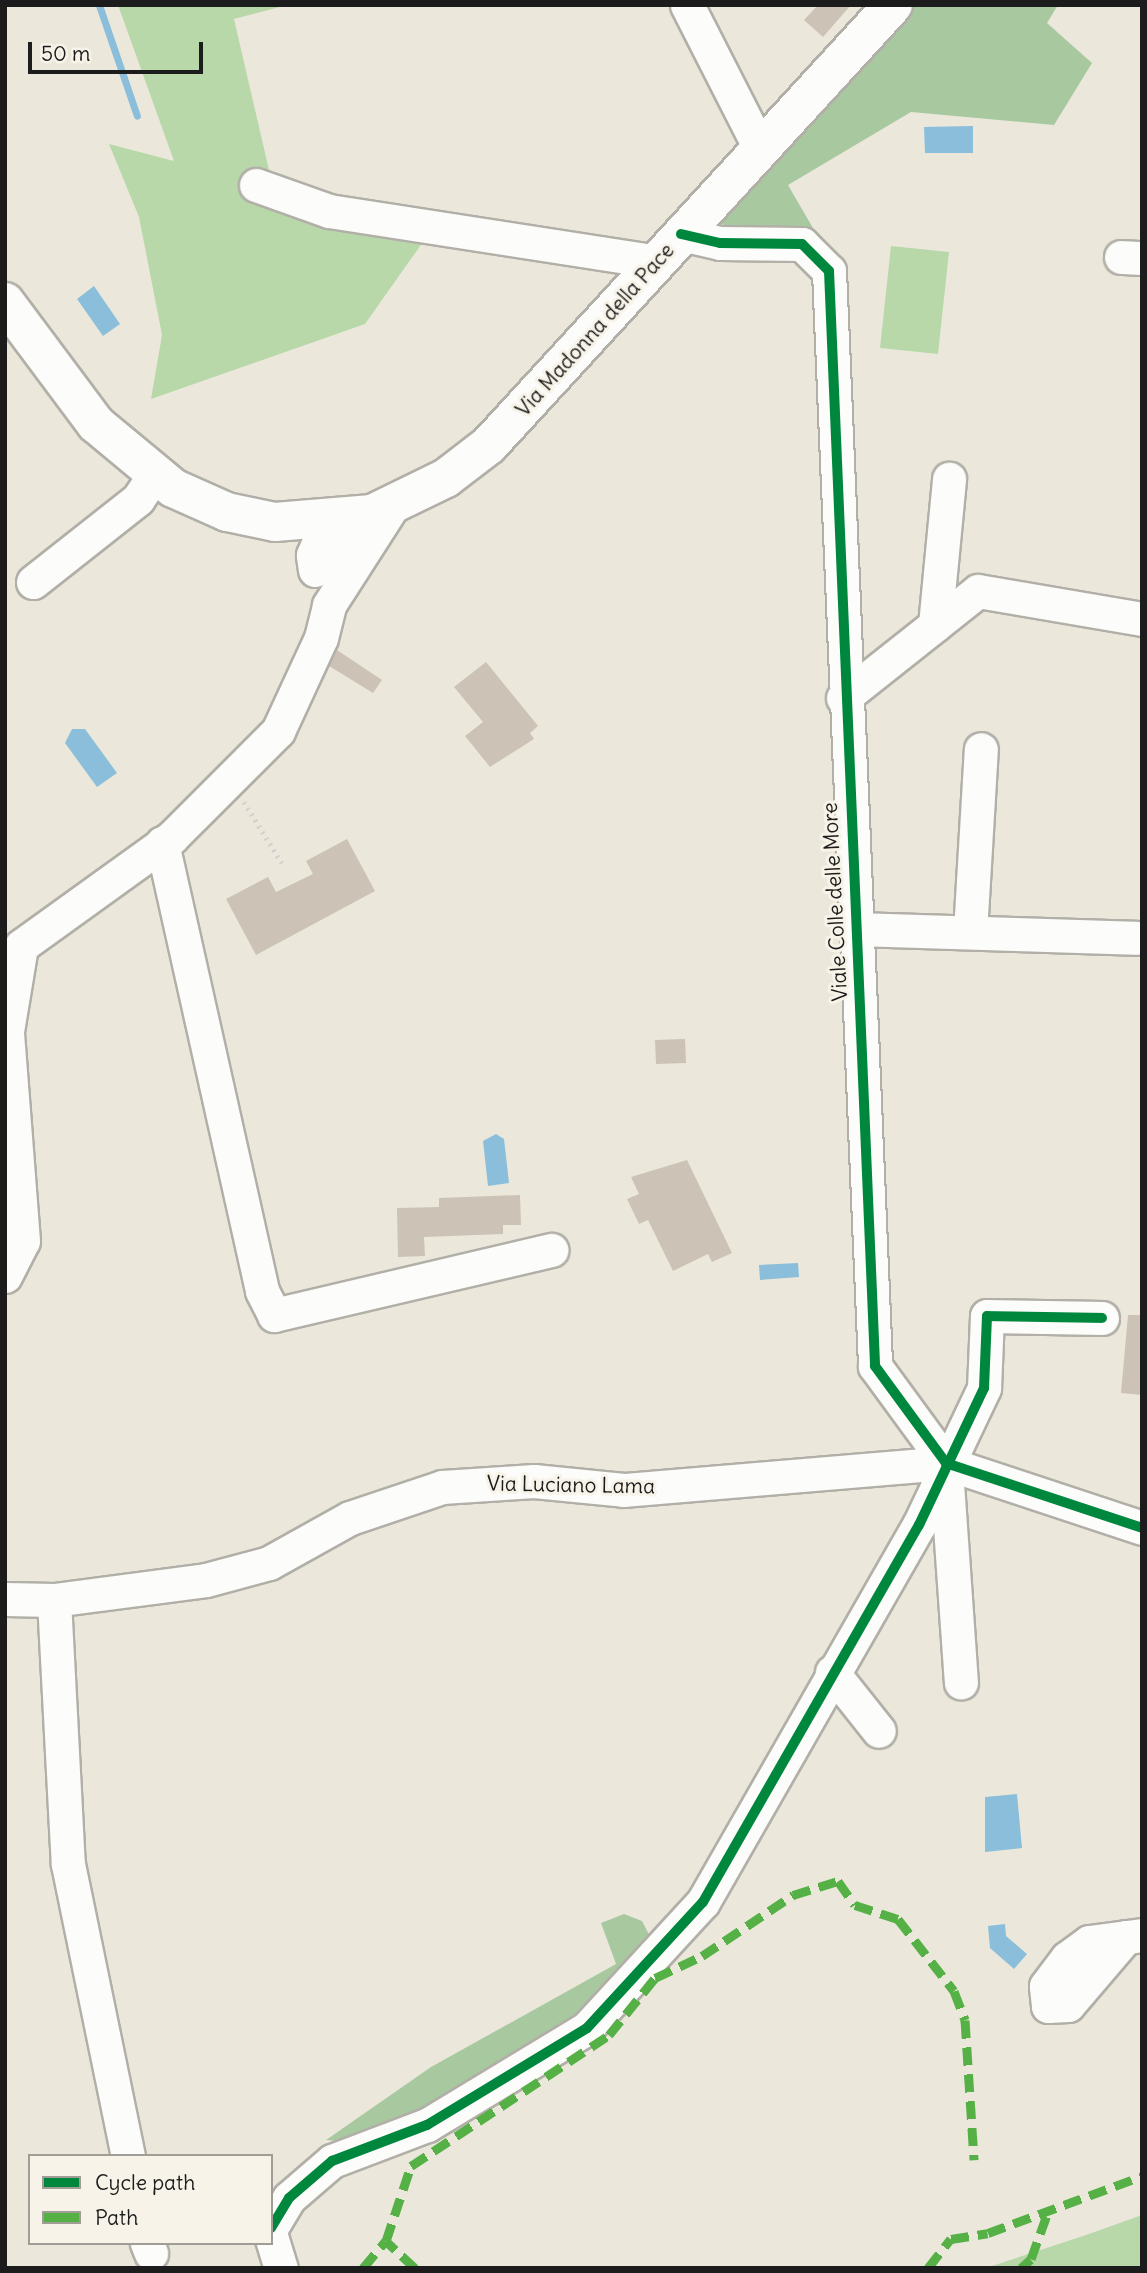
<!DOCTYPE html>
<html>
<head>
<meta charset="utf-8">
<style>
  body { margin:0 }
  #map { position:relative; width:1147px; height:2273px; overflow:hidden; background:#ebe8db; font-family:Delius,sans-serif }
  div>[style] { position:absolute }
  .green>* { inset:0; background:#b8d8aa }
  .forest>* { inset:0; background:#a8c9a0 }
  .water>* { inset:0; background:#8bbeda }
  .stream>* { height:7px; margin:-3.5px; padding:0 3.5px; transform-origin:3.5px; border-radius:3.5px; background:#8bbeda }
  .building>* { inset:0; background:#ccc2b5 }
  .path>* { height:4.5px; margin-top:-2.25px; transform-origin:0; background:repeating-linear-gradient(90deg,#d2d1cd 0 2px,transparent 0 7px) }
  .roads { filter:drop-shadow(2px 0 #b1afa7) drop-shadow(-2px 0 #b1afa7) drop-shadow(0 2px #b1afa7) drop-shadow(0 -2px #b1afa7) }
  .minor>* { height:33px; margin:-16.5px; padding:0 16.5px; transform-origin:16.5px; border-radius:16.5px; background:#fcfcfa }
  .major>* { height:38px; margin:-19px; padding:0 19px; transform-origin:19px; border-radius:19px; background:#fcfcfa }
  .quiet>* { height:9px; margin-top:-4.5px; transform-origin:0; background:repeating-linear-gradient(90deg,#55b145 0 18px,transparent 0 27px) }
  .cycleway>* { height:10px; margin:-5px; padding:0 5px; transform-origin:5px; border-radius:5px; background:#00873e }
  span { translate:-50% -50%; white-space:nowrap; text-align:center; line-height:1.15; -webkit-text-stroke:6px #f7f3e8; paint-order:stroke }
  .street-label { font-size:21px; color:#1c1c1c }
  .frame { position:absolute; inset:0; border:7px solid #1c1c1c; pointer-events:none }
  .legend { position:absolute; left:28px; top:2154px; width:245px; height:91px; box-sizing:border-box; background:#f7f3e8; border:2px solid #9f9d96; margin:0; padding:9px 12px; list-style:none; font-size:21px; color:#1c1c1c }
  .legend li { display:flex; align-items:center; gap:14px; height:35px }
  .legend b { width:35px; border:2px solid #9f9d96 }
  .scale { position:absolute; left:28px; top:42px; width:175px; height:32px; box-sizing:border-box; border:4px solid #1c1c1c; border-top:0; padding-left:9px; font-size:21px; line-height:24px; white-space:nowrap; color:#1c1c1c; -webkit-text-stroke:5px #f7f3e8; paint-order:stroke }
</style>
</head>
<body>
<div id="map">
  <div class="green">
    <i style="clip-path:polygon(118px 5px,288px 5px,234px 19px,269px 170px,249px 200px,338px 229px,425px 239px,365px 324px,151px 399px,162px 335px,139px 217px,109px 144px,174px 161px)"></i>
    <i style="clip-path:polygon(891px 246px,949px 252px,938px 354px,880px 348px)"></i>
    <i style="clip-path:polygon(1142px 2215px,1142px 2268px,986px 2268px,1086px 2235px)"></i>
  </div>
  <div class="forest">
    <i style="clip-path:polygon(915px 5px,1058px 5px,1047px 23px,1092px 63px,1054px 125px,911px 112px,788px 185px,817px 235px,729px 235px,722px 223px)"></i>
    <i style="clip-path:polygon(624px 1914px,642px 1921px,655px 1946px,528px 2064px,351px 2142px,326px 2140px,431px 2067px,616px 1964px,601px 1923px)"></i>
  </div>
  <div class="water">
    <i style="clip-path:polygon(973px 126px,973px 153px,925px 153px,924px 127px)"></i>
    <i style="clip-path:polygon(94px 286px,120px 324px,103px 336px,77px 299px)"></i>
    <i style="clip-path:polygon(72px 729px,85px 729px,117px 773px,97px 787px,65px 743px)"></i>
    <i style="clip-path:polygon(496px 1134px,504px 1139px,509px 1183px,488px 1186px,483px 1141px)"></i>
    <i style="clip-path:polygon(798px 1263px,799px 1277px,760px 1280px,759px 1265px)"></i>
    <i style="clip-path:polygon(1017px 1794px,1022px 1848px,985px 1852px,985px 1797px)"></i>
    <i style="clip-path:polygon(1005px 1924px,1006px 1936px,1027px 1954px,1014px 1969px,990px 1948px,988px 1926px)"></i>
  </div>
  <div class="stream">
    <i style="left:99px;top:5px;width:117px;rotate:71.1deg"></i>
  </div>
  <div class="building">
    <i style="clip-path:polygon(818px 5px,851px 5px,823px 37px,804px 20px)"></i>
    <i style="clip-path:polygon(337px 650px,382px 680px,373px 693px,329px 666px)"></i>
    <i style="clip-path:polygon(486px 662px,538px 726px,530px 733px,534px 739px,490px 767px,465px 736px,483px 722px,454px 687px)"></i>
    <i style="clip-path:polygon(347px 839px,375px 891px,256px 955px,226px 899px,268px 877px,276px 892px,313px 874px,306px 861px)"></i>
    <i style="clip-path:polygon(685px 1039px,686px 1063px,656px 1064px,655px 1040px)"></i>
    <i style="clip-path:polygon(687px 1160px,732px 1253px,712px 1262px,708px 1254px,673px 1271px,648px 1220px,639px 1224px,627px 1199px,639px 1194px,631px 1177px)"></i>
    <i style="clip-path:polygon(520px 1195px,521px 1225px,503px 1225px,503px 1234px,424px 1237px,425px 1256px,398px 1257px,397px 1208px,439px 1207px,439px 1198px)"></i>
    <i style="clip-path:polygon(1128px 1315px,1142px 1315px,1142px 1395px,1121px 1393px)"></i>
  </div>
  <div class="path">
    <i style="left:244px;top:802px;width:72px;rotate:58.1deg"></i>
  </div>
  <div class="roads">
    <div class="minor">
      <i style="left:687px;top:5px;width:161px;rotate:63deg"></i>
      <i style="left:256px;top:185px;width:77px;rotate:19.6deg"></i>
      <i style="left:329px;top:211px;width:332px;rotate:8.8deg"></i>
      <i style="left:681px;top:234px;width:40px;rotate:13deg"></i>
      <i style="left:720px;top:243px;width:82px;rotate:0.7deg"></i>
      <i style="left:802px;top:244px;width:38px;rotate:45deg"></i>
      <i style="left:829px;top:271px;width:1096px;rotate:87.59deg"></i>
      <i style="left:875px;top:1366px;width:120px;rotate:53.8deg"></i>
      <i style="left:946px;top:1463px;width:206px;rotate:18.3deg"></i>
      <i style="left:1121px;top:257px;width:21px;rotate:3deg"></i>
      <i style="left:315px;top:570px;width:15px;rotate:-98deg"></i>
      <i style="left:313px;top:555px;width:36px;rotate:-67deg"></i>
      <i style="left:327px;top:522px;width:26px;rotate:53deg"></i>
      <i style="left:343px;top:543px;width:32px;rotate:83deg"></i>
      <i style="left:33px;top:582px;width:134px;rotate:-38.3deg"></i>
      <i style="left:138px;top:499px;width:27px;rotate:-56deg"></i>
      <i style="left:935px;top:625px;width:147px;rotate:-84.5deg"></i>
      <i style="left:843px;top:698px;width:172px;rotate:-38.4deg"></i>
      <i style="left:978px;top:591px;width:166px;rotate:9.7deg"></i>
      <i style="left:162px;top:843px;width:459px;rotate:77.4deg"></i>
      <i style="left:262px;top:1291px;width:27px;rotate:63deg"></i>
      <i style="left:274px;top:1315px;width:285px;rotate:-13.2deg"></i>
      <i style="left:857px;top:929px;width:279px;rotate:1.8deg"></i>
      <i style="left:970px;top:932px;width:183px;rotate:-86.6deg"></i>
      <i style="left:5px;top:1276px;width:39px;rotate:-63deg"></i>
      <i style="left:23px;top:1241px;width:211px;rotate:-94.4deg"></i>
      <i style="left:7px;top:1031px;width:86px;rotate:-80.6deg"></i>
      <i style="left:21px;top:946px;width:186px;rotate:-35.8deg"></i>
      <i style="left:172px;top:837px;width:150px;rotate:-45deg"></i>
      <i style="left:278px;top:731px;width:102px;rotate:-65.2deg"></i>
      <i style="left:321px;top:638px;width:34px;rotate:-76deg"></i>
      <i style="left:329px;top:605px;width:117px;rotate:-57.3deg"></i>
      <i style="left:946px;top:1469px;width:214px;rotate:86deg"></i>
      <i style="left:5px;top:1599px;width:49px;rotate:1.2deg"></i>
      <i style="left:54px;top:1600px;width:153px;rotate:-7.5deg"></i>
      <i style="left:206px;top:1580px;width:65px;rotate:-15.1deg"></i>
      <i style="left:269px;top:1563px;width:93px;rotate:-29.1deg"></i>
      <i style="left:350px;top:1518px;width:97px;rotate:-18.6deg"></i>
      <i style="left:442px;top:1487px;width:92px;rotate:-3.7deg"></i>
      <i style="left:534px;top:1481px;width:90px;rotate:5.7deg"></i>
      <i style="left:624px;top:1490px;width:323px;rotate:-4.8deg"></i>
      <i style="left:54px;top:1600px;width:264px;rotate:87deg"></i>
      <i style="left:68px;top:1864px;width:298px;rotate:78.4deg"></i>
      <i style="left:832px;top:1672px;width:75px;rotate:51.5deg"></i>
      <i style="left:1126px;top:1937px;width:89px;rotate:130.5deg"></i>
      <i style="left:1068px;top:2005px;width:20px;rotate:177deg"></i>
      <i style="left:1048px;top:2006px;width:20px;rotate:-96deg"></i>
      <i style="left:1046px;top:1986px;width:35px;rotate:-53deg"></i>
      <i style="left:1067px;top:1958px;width:27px;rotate:-36deg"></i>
      <i style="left:1089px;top:1942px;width:53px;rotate:-7.5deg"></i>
      <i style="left:271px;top:2228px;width:35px;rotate:-59deg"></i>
      <i style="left:289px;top:2198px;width:57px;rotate:-40.7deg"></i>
      <i style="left:332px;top:2161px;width:102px;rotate:-20.8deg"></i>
      <i style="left:427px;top:2125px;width:187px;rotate:-31.2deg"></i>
      <i style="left:587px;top:2028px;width:171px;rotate:-47.4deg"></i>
      <i style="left:703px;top:1902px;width:434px;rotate:-60.2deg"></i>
      <i style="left:919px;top:1525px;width:152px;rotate:-64.6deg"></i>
      <i style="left:984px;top:1388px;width:72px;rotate:-87.6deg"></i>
      <i style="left:987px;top:1316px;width:115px;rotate:1deg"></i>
      <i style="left:271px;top:2236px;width:34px;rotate:73deg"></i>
      <i style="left:147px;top:2243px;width:11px;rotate:68deg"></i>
    </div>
    <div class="major">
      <i style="left:5px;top:302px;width:152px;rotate:53.3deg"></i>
      <i style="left:96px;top:424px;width:100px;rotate:39.7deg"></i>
      <i style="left:173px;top:488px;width:59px;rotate:24deg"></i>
      <i style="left:227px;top:512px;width:49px;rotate:11.8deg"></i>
      <i style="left:275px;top:522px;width:97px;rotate:-4.7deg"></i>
      <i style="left:372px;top:514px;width:82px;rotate:-25.9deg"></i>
      <i style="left:446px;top:478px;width:54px;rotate:-37.5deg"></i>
      <i style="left:489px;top:445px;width:597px;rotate:-47.44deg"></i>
    </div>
  </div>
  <div class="quiet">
    <i style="left:363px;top:2268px;width:35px;rotate:-50deg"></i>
    <i style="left:415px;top:2268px;width:40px;rotate:-137deg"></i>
    <i style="left:386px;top:2241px;width:79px;rotate:-71.6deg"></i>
    <i style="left:411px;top:2166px;width:237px;rotate:-33.5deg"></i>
    <i style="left:609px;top:2035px;width:73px;rotate:-51.1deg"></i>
    <i style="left:655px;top:1978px;width:52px;rotate:-25.1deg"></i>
    <i style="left:702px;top:1956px;width:110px;rotate:-33.8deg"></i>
    <i style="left:793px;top:1895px;width:47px;rotate:-17.3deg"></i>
    <i style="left:838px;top:1881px;width:29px;rotate:55deg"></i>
    <i style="left:855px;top:1905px;width:45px;rotate:18deg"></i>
    <i style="left:898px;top:1919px;width:91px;rotate:52.1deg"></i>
    <i style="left:954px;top:1991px;width:31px;rotate:69deg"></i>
    <i style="left:965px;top:2020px;width:140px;rotate:86.3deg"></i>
    <i style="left:928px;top:2268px;width:37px;rotate:-52deg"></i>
    <i style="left:951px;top:2239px;width:37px;rotate:-9deg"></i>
    <i style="left:988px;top:2233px;width:164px;rotate:-20.3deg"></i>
    <i style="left:1021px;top:2268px;width:13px;rotate:-42deg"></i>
    <i style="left:1031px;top:2259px;width:50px;rotate:-70.1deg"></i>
  </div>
  <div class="cycleway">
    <i style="left:681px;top:234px;width:40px;rotate:13deg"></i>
    <i style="left:720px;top:243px;width:82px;rotate:0.7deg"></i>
    <i style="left:802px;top:244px;width:38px;rotate:45deg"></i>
    <i style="left:829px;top:271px;width:1096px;rotate:87.59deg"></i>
    <i style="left:875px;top:1366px;width:120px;rotate:53.8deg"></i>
    <i style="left:946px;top:1463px;width:206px;rotate:18.3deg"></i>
    <i style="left:271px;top:2228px;width:35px;rotate:-59deg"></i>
    <i style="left:289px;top:2198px;width:57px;rotate:-40.7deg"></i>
    <i style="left:332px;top:2161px;width:102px;rotate:-20.8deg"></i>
    <i style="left:427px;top:2125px;width:187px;rotate:-31.2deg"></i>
    <i style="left:587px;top:2028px;width:171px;rotate:-47.4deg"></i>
    <i style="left:703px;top:1902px;width:434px;rotate:-60.2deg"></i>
    <i style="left:919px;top:1525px;width:152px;rotate:-64.6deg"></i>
    <i style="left:984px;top:1388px;width:72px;rotate:-87.6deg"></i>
    <i style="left:987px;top:1316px;width:115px;rotate:1deg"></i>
  </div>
  <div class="street-label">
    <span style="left:595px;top:330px;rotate:-48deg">Via Madonna della Pace</span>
    <span style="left:835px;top:902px;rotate:-93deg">Viale Colle delle More</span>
    <span style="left:571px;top:1485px;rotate:1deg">Via Luciano Lama</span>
  </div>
  <div class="frame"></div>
  <ul class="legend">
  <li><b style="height:9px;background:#00873e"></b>Cycle path</li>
  <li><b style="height:9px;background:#55b145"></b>Path</li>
  </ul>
  <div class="scale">50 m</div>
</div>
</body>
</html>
